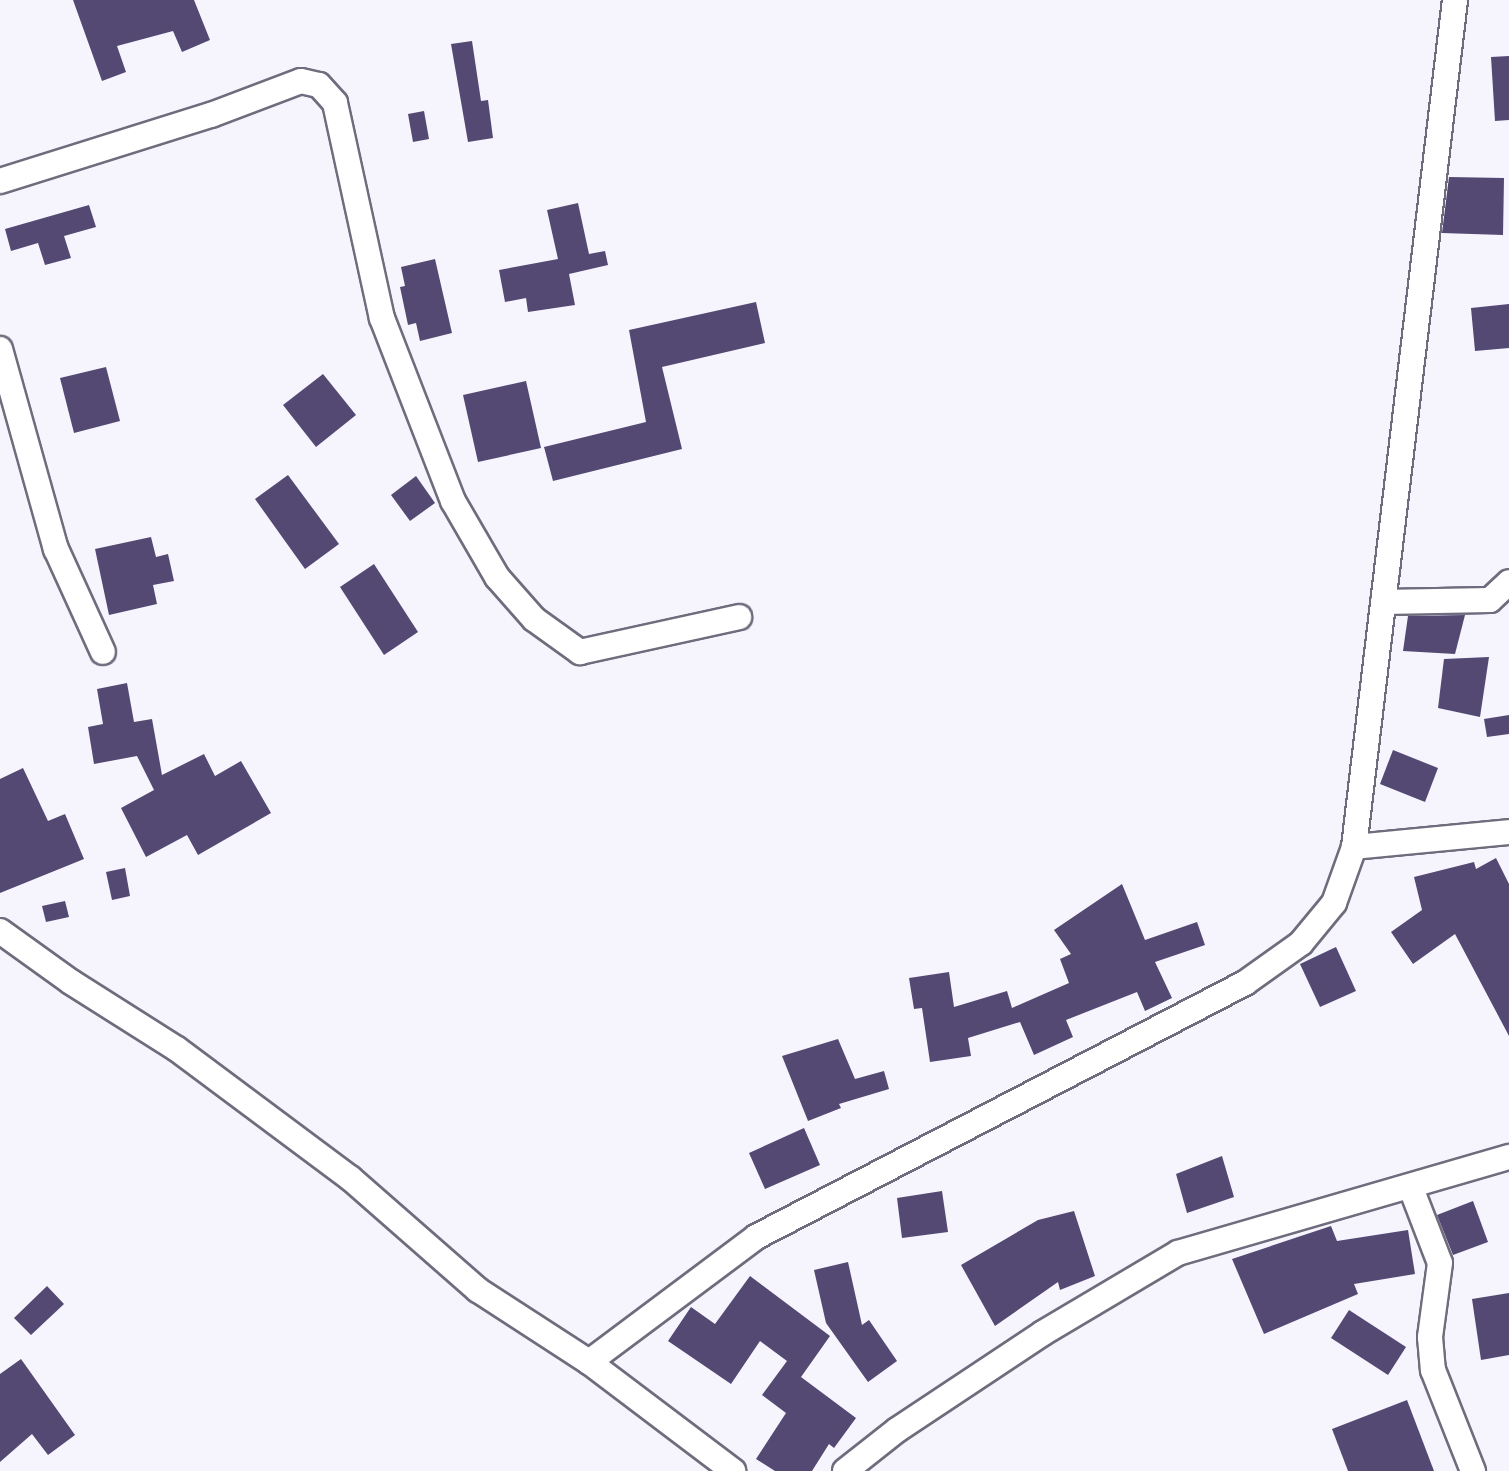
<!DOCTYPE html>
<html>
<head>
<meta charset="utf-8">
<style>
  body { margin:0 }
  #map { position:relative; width:1509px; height:1471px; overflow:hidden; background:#f6f5fd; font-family:"Roboto Serif",serif }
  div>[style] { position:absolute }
  .building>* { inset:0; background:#534973 }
  .roads { filter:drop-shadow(2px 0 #6f6c7d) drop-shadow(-2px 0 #6f6c7d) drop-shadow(0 2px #6f6c7d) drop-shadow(0 -2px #6f6c7d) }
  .minor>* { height:24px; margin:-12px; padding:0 12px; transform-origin:12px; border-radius:12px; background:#fff }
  span { translate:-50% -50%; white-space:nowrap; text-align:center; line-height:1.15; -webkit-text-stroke:7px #f6f5fd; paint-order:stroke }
</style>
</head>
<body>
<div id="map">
  <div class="building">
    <i style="clip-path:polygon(73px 0,194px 0,210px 40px,182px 52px,173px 31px,117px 46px,126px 72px,102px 81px)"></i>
    <i style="clip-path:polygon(472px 41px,481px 101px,488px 100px,493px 138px,468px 142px,451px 44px)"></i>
    <i style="clip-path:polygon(1509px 56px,1509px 120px,1495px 121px,1491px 57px)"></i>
    <i style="clip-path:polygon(424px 111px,429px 139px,413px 142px,408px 114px)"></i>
    <i style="clip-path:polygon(1449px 177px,1504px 178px,1503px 235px,1442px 233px)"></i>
    <i style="clip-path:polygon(578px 203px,589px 254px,605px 251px,608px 265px,569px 274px,575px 305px,528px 312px,526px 298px,505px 302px,499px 270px,558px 259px,547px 210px)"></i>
    <i style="clip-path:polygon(89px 205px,96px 227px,64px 236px,71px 258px,45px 265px,38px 243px,11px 251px,5px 229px)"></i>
    <i style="clip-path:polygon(435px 259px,452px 333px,420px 341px,416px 323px,408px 325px,400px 287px,405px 286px,401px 267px)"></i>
    <i style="clip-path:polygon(756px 302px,765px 343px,662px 367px,682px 449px,553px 481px,544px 447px,646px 422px,629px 330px)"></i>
    <i style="clip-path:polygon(1509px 304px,1509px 348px,1475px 351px,1471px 308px)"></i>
    <i style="clip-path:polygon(106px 367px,120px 421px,74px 433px,60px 378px)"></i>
    <i style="clip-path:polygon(323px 374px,356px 415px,316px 447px,283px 405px)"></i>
    <i style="clip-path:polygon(526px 381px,541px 448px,478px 462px,463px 395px)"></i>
    <i style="clip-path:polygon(288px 475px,339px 544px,305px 569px,255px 499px)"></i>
    <i style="clip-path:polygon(416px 476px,435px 503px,410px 521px,391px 495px)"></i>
    <i style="clip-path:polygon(151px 537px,156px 557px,168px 554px,174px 581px,153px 585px,157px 604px,109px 615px,95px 549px)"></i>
    <i style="clip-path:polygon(374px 564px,418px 632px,384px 655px,340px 587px)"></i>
    <i style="clip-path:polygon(1465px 615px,1455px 654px,1403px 651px,1408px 616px)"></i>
    <i style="clip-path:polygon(1489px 657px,1480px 717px,1438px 708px,1444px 659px)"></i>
    <i style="clip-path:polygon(127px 683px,134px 722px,152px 719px,162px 775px,204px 754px,215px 776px,241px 761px,271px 813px,198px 855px,187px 835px,146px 857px,121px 808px,154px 790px,137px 756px,94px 764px,88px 727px,103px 724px,97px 689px)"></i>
    <i style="clip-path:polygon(1509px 715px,1509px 734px,1487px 737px,1484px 719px)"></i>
    <i style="clip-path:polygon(1393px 750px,1438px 768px,1425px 802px,1380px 784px)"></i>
    <i style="clip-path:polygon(23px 768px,48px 821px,65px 814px,84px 859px,0 893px,0 779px)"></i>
    <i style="clip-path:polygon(1496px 858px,1509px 884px,1509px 1036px,1455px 934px,1413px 964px,1391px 932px,1422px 910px,1414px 877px,1474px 862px,1476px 869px)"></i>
    <i style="clip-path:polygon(125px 868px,130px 896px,112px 900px,106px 872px)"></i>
    <i style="clip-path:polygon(1122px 884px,1145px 940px,1197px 922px,1205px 945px,1155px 962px,1172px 998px,1145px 1011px,1137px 992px,1066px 1020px,1073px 1037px,1034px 1055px,1020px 1022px,968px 1038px,971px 1056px,930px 1062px,922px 1008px,914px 1009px,909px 978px,949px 972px,954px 1007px,1007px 991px,1012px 1008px,1069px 983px,1060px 959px,1071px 954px,1054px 930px)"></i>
    <i style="clip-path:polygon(65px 901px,69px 917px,46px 922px,42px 906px)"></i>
    <i style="clip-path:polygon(1336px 947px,1356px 991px,1320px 1007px,1300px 964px)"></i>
    <i style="clip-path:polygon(838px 1039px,855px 1079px,884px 1071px,889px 1089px,839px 1104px,841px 1108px,808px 1121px,782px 1056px)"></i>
    <i style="clip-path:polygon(804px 1128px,820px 1165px,765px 1189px,749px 1153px)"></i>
    <i style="clip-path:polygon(1222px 1156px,1234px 1197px,1187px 1213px,1176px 1174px)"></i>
    <i style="clip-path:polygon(942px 1191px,948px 1232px,902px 1238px,897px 1198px)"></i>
    <i style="clip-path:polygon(1473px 1201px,1488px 1242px,1453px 1255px,1437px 1215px)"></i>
    <i style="clip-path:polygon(1074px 1211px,1095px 1276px,1060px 1290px,1058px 1282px,995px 1326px,961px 1265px,1038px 1220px)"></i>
    <i style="clip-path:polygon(1331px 1226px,1337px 1241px,1408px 1230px,1415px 1274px,1354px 1284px,1358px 1294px,1264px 1334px,1232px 1259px)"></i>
    <i style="clip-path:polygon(848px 1262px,862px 1325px,869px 1320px,897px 1361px,868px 1382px,826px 1323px,814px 1270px)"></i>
    <i style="clip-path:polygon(750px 1276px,830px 1336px,801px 1377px,856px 1418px,834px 1448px,829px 1444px,812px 1471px,775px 1471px,756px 1459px,786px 1413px,762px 1395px,787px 1361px,760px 1341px,731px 1384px,668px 1341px,691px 1307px,715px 1324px)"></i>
    <i style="clip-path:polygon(47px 1286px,64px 1304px,31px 1335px,14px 1318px)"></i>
    <i style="clip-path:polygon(1509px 1293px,1509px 1355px,1481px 1360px,1472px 1299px)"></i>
    <i style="clip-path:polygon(1349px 1310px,1406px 1347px,1388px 1375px,1331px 1338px)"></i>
    <i style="clip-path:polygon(21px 1359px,75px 1435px,48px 1455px,32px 1434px,0 1462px,0 1374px)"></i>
    <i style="clip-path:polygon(1407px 1400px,1434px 1471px,1348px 1471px,1332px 1429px)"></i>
  </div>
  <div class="roads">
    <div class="minor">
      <i style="left:0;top:181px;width:221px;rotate:-17.4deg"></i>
      <i style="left:211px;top:115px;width:96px;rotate:-20.7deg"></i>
      <i style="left:301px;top:81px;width:18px;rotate:13deg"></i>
      <i style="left:319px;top:85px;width:24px;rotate:48deg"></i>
      <i style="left:335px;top:103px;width:220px;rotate:77.7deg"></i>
      <i style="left:382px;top:318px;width:196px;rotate:68.8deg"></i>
      <i style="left:453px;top:501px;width:88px;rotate:59.9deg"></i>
      <i style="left:497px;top:577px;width:56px;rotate:48.6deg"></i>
      <i style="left:534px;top:619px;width:57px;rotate:35.7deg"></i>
      <i style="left:580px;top:652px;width:163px;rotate:-12.4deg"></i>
      <i style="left:0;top:349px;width:208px;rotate:74.4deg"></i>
      <i style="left:56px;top:549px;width:113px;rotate:65.5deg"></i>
      <i style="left:1383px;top:602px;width:107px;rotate:-1.1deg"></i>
      <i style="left:1490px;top:600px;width:26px;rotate:-43deg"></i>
      <i style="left:1354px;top:847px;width:156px;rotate:-5.5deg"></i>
      <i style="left:0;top:931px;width:87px;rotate:35.7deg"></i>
      <i style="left:71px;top:982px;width:125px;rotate:32.3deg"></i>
      <i style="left:177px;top:1049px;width:216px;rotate:36.7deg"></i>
      <i style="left:350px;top:1178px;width:170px;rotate:41.2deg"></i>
      <i style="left:478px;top:1290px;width:132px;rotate:33deg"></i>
      <i style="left:589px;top:1362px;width:181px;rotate:37.1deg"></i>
      <i style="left:1411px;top:1188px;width:80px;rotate:68.9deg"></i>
      <i style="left:1440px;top:1263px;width:75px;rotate:97.7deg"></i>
      <i style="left:1430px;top:1337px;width:33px;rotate:85deg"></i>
      <i style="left:1433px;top:1370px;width:109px;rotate:68.4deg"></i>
      <i style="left:589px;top:1362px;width:209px;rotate:-36.8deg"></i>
      <i style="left:756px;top:1237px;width:551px;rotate:-27.45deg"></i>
      <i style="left:1245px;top:983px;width:69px;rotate:-35.5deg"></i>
      <i style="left:1301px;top:943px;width:52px;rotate:-50.5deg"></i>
      <i style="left:1334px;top:903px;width:59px;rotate:-70.3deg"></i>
      <i style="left:1354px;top:847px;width:853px;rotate:-83.2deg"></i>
      <i style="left:845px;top:1471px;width:66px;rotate:-38.3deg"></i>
      <i style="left:897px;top:1430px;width:175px;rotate:-33.6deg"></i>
      <i style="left:1043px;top:1333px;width:157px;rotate:-30.7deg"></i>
      <i style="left:1178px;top:1253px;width:345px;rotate:-16.2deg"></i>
    </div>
  </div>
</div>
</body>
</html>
